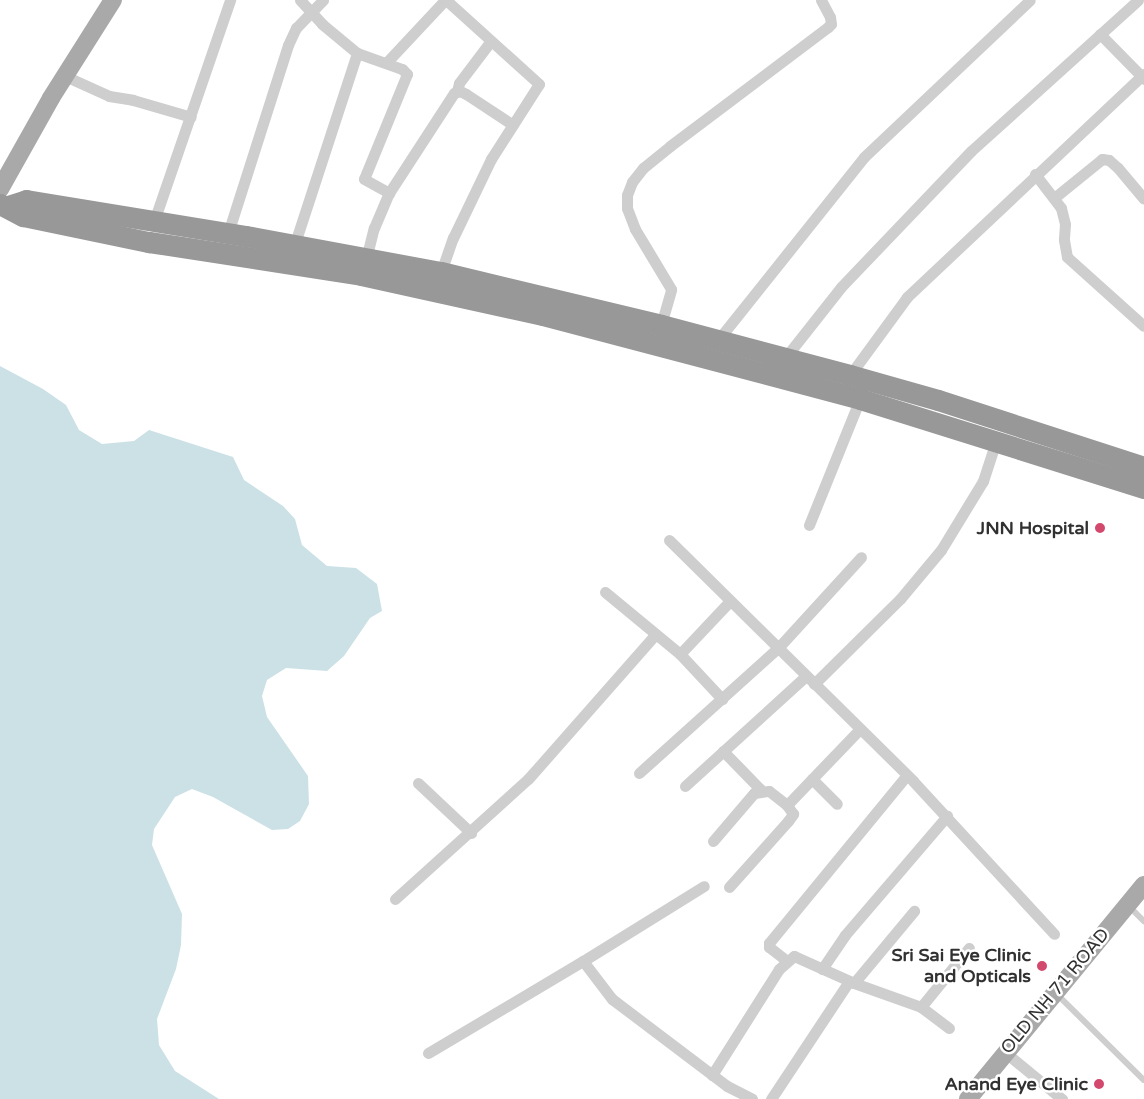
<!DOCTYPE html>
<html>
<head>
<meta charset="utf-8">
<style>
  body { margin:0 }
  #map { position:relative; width:1144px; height:1099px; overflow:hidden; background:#fff; font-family:"Varela Round",sans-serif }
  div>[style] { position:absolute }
  .water>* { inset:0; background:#cbe1e6 }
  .lane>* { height:5.5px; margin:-2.75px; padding:0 2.75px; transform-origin:2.75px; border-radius:2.75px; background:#cecece }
  .street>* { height:11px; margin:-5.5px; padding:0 5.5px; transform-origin:5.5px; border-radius:5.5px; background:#cecece }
  .primary>* { height:18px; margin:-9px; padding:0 9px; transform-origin:9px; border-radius:9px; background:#a9a9a9 }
  .highway>* { height:21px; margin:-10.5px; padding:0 10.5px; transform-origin:10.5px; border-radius:10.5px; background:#989898 }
  .dots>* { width:14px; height:14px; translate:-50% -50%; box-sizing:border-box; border:2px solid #fff; border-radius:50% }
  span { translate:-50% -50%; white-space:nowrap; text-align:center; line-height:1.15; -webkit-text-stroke:5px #fff; paint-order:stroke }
  .poi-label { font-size:18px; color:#313131; font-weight:700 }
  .right { translate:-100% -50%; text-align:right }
  .street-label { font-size:18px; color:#313131 }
</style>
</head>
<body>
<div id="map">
  <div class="water">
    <i style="clip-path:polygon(0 366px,43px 389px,66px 405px,79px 430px,102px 444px,134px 441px,149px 430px,233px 457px,244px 480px,283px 506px,295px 519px,302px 545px,327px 566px,356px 568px,377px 584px,382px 611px,370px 618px,344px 656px,327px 671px,286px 668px,267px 680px,262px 696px,267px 717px,308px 776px,309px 804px,300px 821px,288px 829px,272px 830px,213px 797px,192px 789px,175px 797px,154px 829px,152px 845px,182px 914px,181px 945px,176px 969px,157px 1019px,159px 1045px,175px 1071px,219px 1099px,0 1099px)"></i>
  </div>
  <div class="lane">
    <i style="left:1135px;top:912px;width:13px;rotate:45deg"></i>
    <i style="left:1062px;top:999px;width:115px;rotate:44.6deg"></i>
  </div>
  <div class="street">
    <i style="left:300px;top:0;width:33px;rotate:47deg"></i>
    <i style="left:322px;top:24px;width:45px;rotate:39.6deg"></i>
    <i style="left:357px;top:53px;width:48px;rotate:19.6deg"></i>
    <i style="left:402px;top:69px;width:7px;rotate:45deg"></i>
    <i style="left:407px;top:74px;width:113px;rotate:112.3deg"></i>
    <i style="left:364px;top:179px;width:29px;rotate:29deg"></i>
    <i style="left:1100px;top:34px;width:63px;rotate:45.6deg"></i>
    <i style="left:386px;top:63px;width:86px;rotate:-46.9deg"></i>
    <i style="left:65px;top:76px;width:48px;rotate:24.4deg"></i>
    <i style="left:109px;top:96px;width:24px;rotate:9deg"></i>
    <i style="left:133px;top:100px;width:60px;rotate:16.3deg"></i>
    <i style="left:457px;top:91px;width:8px;rotate:-76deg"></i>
    <i style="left:459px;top:83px;width:51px;rotate:-52.9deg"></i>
    <i style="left:1035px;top:174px;width:43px;rotate:52.6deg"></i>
    <i style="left:1061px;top:208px;width:16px;rotate:76deg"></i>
    <i style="left:1065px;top:224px;width:16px;rotate:94deg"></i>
    <i style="left:1064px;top:240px;width:17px;rotate:80deg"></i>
    <i style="left:1067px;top:257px;width:103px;rotate:41.9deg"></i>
    <i style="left:1054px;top:198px;width:62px;rotate:-39.1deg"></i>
    <i style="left:1102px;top:159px;width:7px;rotate:8deg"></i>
    <i style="left:1109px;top:160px;width:12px;rotate:42deg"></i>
    <i style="left:1118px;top:168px;width:40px;rotate:50deg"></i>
    <i style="left:154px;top:221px;width:234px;rotate:-71deg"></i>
    <i style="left:228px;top:233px;width:197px;rotate:-72.3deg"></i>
    <i style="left:288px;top:45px;width:19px;rotate:-65deg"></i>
    <i style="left:296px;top:28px;width:39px;rotate:-46deg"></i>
    <i style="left:294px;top:246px;width:203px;rotate:-71.9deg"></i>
    <i style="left:366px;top:259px;width:32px;rotate:-76deg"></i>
    <i style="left:374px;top:228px;width:38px;rotate:-67deg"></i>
    <i style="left:389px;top:193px;width:119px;rotate:-57deg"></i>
    <i style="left:454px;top:93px;width:6px;rotate:-18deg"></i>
    <i style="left:460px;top:91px;width:7px;rotate:27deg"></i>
    <i style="left:466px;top:94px;width:56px;rotate:33.4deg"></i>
    <i style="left:441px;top:272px;width:36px;rotate:-71deg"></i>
    <i style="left:453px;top:238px;width:88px;rotate:-64.3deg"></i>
    <i style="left:491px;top:159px;width:89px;rotate:-57.4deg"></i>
    <i style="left:539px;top:84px;width:125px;rotate:-137.9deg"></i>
    <i style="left:661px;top:325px;width:37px;rotate:-74deg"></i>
    <i style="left:671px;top:289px;width:70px;rotate:-121deg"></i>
    <i style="left:635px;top:229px;width:22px;rotate:-111deg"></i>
    <i style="left:627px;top:208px;width:13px;rotate:-90deg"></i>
    <i style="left:627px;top:195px;width:14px;rotate:-69deg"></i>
    <i style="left:632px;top:182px;width:18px;rotate:-52deg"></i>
    <i style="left:643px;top:168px;width:35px;rotate:-39deg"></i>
    <i style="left:670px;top:146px;width:198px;rotate:-37deg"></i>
    <i style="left:828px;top:27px;width:4px;rotate:-45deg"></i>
    <i style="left:831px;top:24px;width:7px;rotate:-98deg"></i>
    <i style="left:830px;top:17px;width:19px;rotate:-118deg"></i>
    <i style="left:718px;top:340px;width:234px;rotate:-51.4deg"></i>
    <i style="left:864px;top:157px;width:228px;rotate:-43.4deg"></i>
    <i style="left:785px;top:358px;width:90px;rotate:-51.7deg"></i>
    <i style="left:841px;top:287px;width:188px;rotate:-46.3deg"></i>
    <i style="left:971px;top:151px;width:225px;rotate:-42.1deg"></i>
    <i style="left:850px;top:375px;width:97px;rotate:-53.8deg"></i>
    <i style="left:907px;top:297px;width:325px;rotate:-43.3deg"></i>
    <i style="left:809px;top:525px;width:136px;rotate:-68deg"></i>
    <i style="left:669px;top:540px;width:343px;rotate:44.6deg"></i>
    <i style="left:913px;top:781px;width:208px;rotate:47.3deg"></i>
    <i style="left:605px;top:592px;width:97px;rotate:39.6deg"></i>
    <i style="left:680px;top:654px;width:62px;rotate:47deg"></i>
    <i style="left:680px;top:654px;width:73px;rotate:-46.7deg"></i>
    <i style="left:814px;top:684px;width:121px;rotate:-44.7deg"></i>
    <i style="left:900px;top:599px;width:64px;rotate:-50.1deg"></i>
    <i style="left:941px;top:550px;width:81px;rotate:-58.7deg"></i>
    <i style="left:983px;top:481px;width:40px;rotate:-72deg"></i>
    <i style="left:723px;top:751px;width:54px;rotate:45.7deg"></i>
    <i style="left:639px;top:773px;width:187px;rotate:-42deg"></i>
    <i style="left:778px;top:648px;width:123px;rotate:-47.6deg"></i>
    <i style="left:812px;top:779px;width:35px;rotate:45deg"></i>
    <i style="left:418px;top:783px;width:73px;rotate:43.3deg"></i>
    <i style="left:685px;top:786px;width:164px;rotate:-42.3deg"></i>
    <i style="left:713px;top:841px;width:63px;rotate:-49.5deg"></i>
    <i style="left:754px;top:793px;width:15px;rotate:-8deg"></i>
    <i style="left:769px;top:791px;width:23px;rotate:38deg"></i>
    <i style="left:729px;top:887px;width:89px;rotate:-48.2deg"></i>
    <i style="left:788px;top:821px;width:9px;rotate:-54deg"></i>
    <i style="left:793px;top:814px;width:11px;rotate:-124deg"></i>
    <i style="left:787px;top:805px;width:105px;rotate:-46.2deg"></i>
    <i style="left:395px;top:899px;width:179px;rotate:-42.1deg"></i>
    <i style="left:528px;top:779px;width:193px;rotate:-48.6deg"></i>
    <i style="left:583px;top:961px;width:142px;rotate:-31.8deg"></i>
    <i style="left:787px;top:961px;width:23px;rotate:-142deg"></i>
    <i style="left:769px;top:947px;width:4px;rotate:-90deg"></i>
    <i style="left:769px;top:943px;width:217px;rotate:-50.6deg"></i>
    <i style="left:822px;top:969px;width:41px;rotate:-55.9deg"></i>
    <i style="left:845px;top:935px;width:157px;rotate:-49.4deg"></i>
    <i style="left:854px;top:983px;width:94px;rotate:-50.2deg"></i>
    <i style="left:921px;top:1007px;width:76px;rotate:-50.9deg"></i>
    <i style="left:428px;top:1053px;width:180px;rotate:-30.7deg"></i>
    <i style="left:583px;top:961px;width:48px;rotate:52.7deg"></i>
    <i style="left:612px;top:999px;width:144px;rotate:37.1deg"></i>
    <i style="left:727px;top:1086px;width:28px;rotate:27deg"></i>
    <i style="left:1012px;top:1058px;width:65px;rotate:39.4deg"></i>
    <i style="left:712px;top:1075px;width:125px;rotate:-57.7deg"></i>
    <i style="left:779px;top:969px;width:20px;rotate:-41deg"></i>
    <i style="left:794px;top:956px;width:66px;rotate:24.2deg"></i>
    <i style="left:854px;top:983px;width:71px;rotate:19.7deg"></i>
    <i style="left:921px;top:1007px;width:35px;rotate:37deg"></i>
    <i style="left:771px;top:1099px;width:141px;rotate:-56.5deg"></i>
  </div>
  <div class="primary">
    <i style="left:0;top:189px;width:104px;rotate:-60.7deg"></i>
    <i style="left:51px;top:98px;width:116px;rotate:-57.7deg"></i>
    <i style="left:968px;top:1099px;width:277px;rotate:-50.6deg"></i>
  </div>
  <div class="highway">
    <i style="left:0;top:204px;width:26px;rotate:28deg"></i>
    <i style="left:23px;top:216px;width:129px;rotate:11.7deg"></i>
    <i style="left:149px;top:242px;width:215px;rotate:8.8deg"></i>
    <i style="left:361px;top:275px;width:186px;rotate:12.4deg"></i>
    <i style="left:543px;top:315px;width:328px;rotate:14.8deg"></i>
    <i style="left:860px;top:399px;width:298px;rotate:17.4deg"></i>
    <i style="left:8px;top:206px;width:19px;rotate:-18deg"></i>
    <i style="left:26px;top:200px;width:223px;rotate:9.3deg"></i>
    <i style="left:246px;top:236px;width:198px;rotate:10.5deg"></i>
    <i style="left:441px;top:272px;width:226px;rotate:13.5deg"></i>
    <i style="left:661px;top:325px;width:196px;rotate:14.8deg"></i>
    <i style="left:850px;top:375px;width:91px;rotate:15.9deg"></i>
    <i style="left:938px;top:400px;width:217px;rotate:18deg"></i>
  </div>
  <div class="dots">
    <i style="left:1100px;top:528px;background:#d3496d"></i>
    <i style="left:1042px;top:966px;background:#d3496d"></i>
    <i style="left:1099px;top:1084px;background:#d3496d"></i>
  </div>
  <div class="poi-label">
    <span class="right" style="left:1089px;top:528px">JNN Hospital</span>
    <span class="right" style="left:1031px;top:966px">Sri Sai Eye Clinic<br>and Opticals</span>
    <span class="right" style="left:1088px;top:1084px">Anand Eye Clinic</span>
  </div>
  <div class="street-label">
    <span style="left:1055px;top:991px;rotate:-50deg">OLD NH 71 ROAD</span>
  </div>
</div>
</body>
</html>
